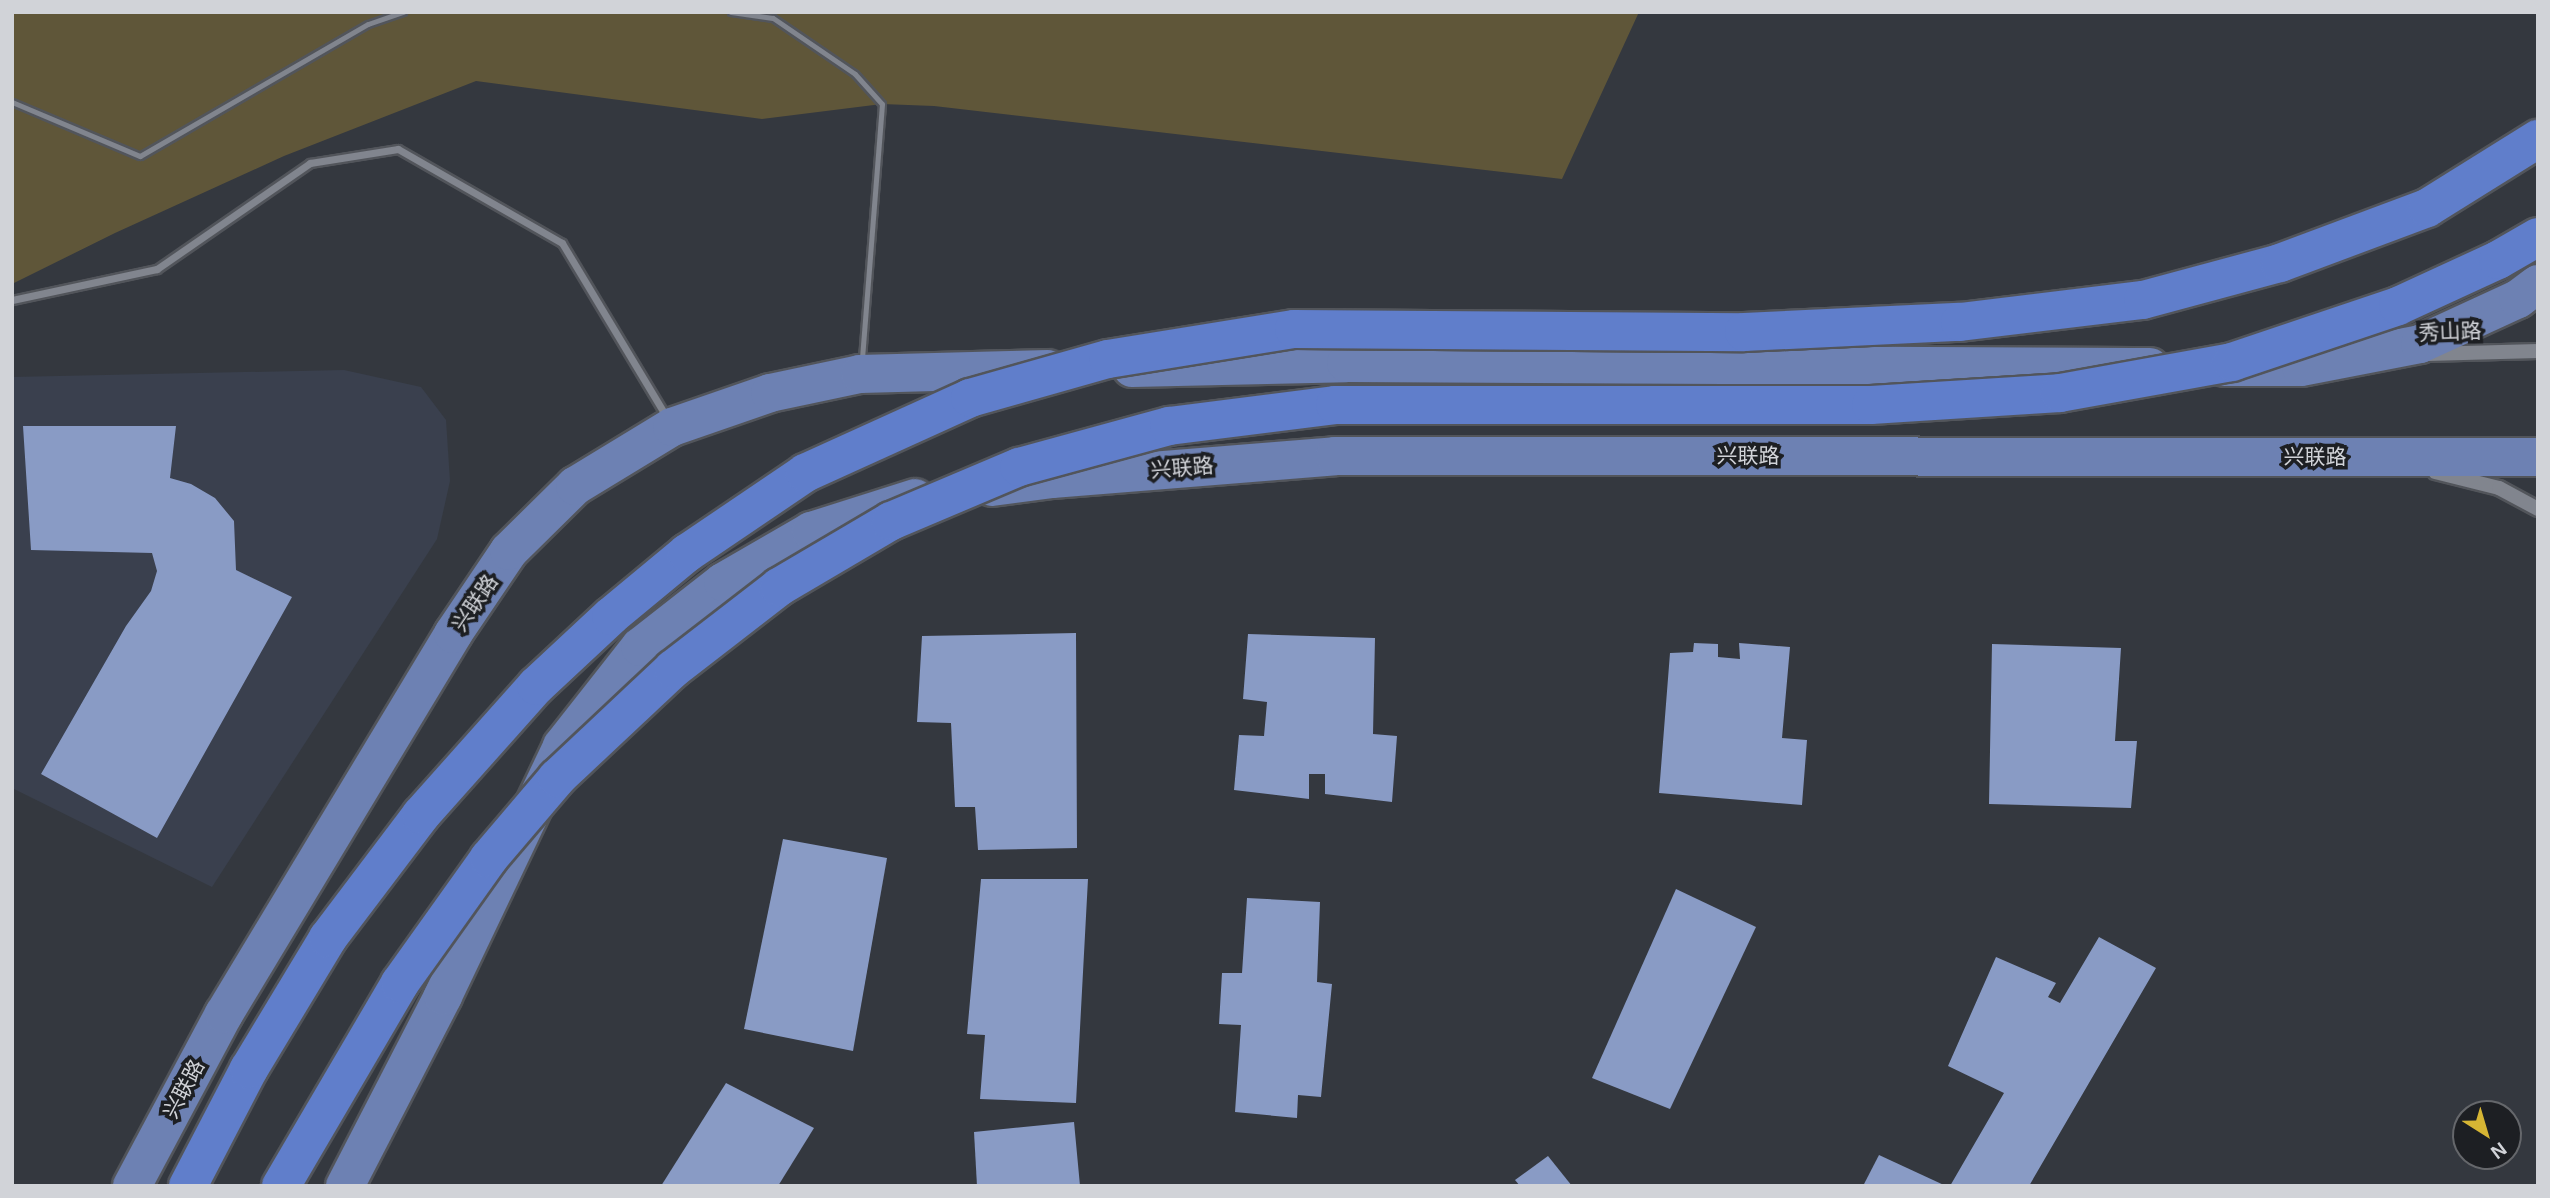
<!DOCTYPE html>
<html>
<head>
<meta charset="utf-8">
<style>
  body { margin:0 }
  #map { position:relative; width:2550px; height:1198px; overflow:hidden; background:#34383f; font-family:Helvetica,"Noto Sans SC",sans-serif }
  div>[style] { position:absolute }
  .built>* { inset:0; background:#3a404e }
  .green>* { inset:0; background:#5f5639 }
  .building>* { inset:0; background:#899bc5 }
  .roads { filter:drop-shadow(2px 0 #52555b) drop-shadow(-2px 0 #52555b) drop-shadow(0 2px #52555b) drop-shadow(0 -2px #52555b) }
  .lane>* { height:5px; margin:-2.5px; padding:0 2.5px; transform-origin:2.5px; border-radius:2.5px; background:#81858e }
  .street>* { height:7px; margin:-3.5px; padding:0 3.5px; transform-origin:3.5px; border-radius:3.5px; background:#81858e }
  .secondary>* { height:14px; margin:-7px; padding:0 7px; transform-origin:7px; border-radius:7px; background:#81858e }
  .primary>* { height:38px; margin:-19px; padding:0 19px; transform-origin:19px; border-radius:19px; background:#6d81b3 }
  .bridges { filter:drop-shadow(2px 0 #52555b) drop-shadow(-2px 0 #52555b) drop-shadow(0 2px #52555b) drop-shadow(0 -2px #52555b) }
  .highway-bridge>* { height:38px; margin:-19px; padding:0 19px; transform-origin:19px; border-radius:19px; background:#607ecb }
  span { translate:-50% -50%; white-space:nowrap; text-align:center; line-height:1.15; -webkit-text-stroke:7px #1d1f23; paint-order:stroke }
  .street-label { font-size:21px; color:#d1d3d8 }
  .frame { position:absolute; inset:0; border:14px solid #d1d3d8; pointer-events:none }
  .north { position:absolute; left:2452px; top:1100px; width:70px; height:70px; box-sizing:border-box; background:#1d1f23; border:2px solid #65676b; border-radius:50%; rotate:143deg; font-size:19px; font-weight:700; line-height:28px; text-align:center; color:#d1d3d8 }
  .north::after { content:''; display:block; margin:auto; width:24px; height:32px; background:#d6b534; clip-path:polygon(50% 0,100% 100%,50% 72%,0 100%) }
</style>
</head>
<body>
<div id="map">
  <div class="built">
    <i style="clip-path:polygon(344px 370px,421px 387px,446px 420px,450px 481px,437px 539px,212px 887px,12px 788px,12px 377px)"></i>
  </div>
  <div class="green">
    <i style="clip-path:polygon(12px 12px,1639px 12px,1562px 179px,934px 106px,882px 104px,762px 119px,476px 81px,284px 156px,115px 233px,12px 284px)"></i>
  </div>
  <div class="building">
    <i style="clip-path:polygon(23px 426px,176px 426px,170px 478px,191px 484px,215px 498px,234px 521px,236px 570px,292px 597px,157px 838px,41px 774px,126px 626px,151px 591px,157px 571px,152px 553px,31px 550px)"></i>
    <i style="clip-path:polygon(1076px 633px,1077px 848px,978px 850px,975px 807px,955px 807px,951px 723px,917px 722px,922px 636px)"></i>
    <i style="clip-path:polygon(1248px 634px,1375px 638px,1373px 734px,1397px 736px,1392px 802px,1325px 794px,1325px 774px,1309px 774px,1309px 799px,1234px 790px,1239px 735px,1264px 736px,1267px 702px,1243px 699px)"></i>
    <i style="clip-path:polygon(1694px 643px,1718px 644px,1718px 657px,1740px 659px,1739px 643px,1790px 647px,1782px 738px,1807px 740px,1802px 805px,1659px 793px,1670px 653px,1693px 652px)"></i>
    <i style="clip-path:polygon(1992px 644px,2121px 648px,2115px 741px,2137px 741px,2131px 808px,1989px 804px)"></i>
    <i style="clip-path:polygon(783px 839px,887px 858px,853px 1051px,744px 1029px)"></i>
    <i style="clip-path:polygon(981px 879px,1088px 879px,1076px 1103px,980px 1099px,985px 1035px,967px 1034px)"></i>
    <i style="clip-path:polygon(1676px 889px,1756px 927px,1670px 1109px,1592px 1078px)"></i>
    <i style="clip-path:polygon(1247px 898px,1320px 902px,1317px 982px,1332px 984px,1321px 1097px,1298px 1095px,1297px 1118px,1235px 1112px,1241px 1025px,1219px 1024px,1222px 973px,1242px 973px)"></i>
    <i style="clip-path:polygon(2099px 937px,2156px 968px,2029px 1186px,1950px 1186px,2004px 1093px,1948px 1066px,1996px 957px,2056px 983px,2048px 997px,2060px 1003px)"></i>
    <i style="clip-path:polygon(726px 1083px,814px 1128px,778px 1186px,661px 1186px)"></i>
    <i style="clip-path:polygon(1074px 1122px,1080px 1186px,977px 1186px,974px 1132px)"></i>
    <i style="clip-path:polygon(1879px 1155px,1946px 1186px,1863px 1186px)"></i>
    <i style="clip-path:polygon(1548px 1156px,1572px 1186px,1520px 1186px,1515px 1180px)"></i>
  </div>
  <div class="roads">
    <div class="lane">
      <i style="left:731px;top:12px;width:42px;rotate:8.1deg"></i>
      <i style="left:773px;top:18px;width:99px;rotate:34.3deg"></i>
      <i style="left:855px;top:74px;width:40px;rotate:48deg"></i>
      <i style="left:882px;top:104px;width:256px;rotate:94.5deg"></i>
      <i style="left:12px;top:102px;width:139px;rotate:22.9deg"></i>
      <i style="left:140px;top:156px;width:263px;rotate:-30.1deg"></i>
      <i style="left:368px;top:24px;width:37px;rotate:-19deg"></i>
    </div>
    <div class="street">
      <i style="left:12px;top:300px;width:148px;rotate:-12.1deg"></i>
      <i style="left:157px;top:269px;width:186px;rotate:-34.7deg"></i>
      <i style="left:310px;top:163px;width:89px;rotate:-9deg"></i>
      <i style="left:398px;top:149px;width:189px;rotate:29.8deg"></i>
      <i style="left:562px;top:243px;width:204px;rotate:59deg"></i>
    </div>
    <div class="secondary">
      <i style="left:2427px;top:354px;width:111px;rotate:-1.5deg"></i>
      <i style="left:2435px;top:472px;width:66px;rotate:14deg"></i>
      <i style="left:2499px;top:488px;width:44px;rotate:28.3deg"></i>
    </div>
    <div class="primary">
      <i style="left:2224px;top:367px;width:77px"></i>
      <i style="left:2301px;top:367px;width:121px;rotate:-10.9deg"></i>
      <i style="left:2420px;top:344px;width:108px;rotate:-24.7deg"></i>
      <i style="left:2518px;top:299px;width:25px;rotate:-37deg"></i>
      <i style="left:1132px;top:368px;width:214px;rotate:-1.3deg"></i>
      <i style="left:1346px;top:363px;width:804px;rotate:0.29deg"></i>
      <i style="left:992px;top:487px;width:61px;rotate:-7.6deg"></i>
      <i style="left:1052px;top:479px;width:284px;rotate:-4.6deg"></i>
      <i style="left:1335px;top:456px;width:1203px;rotate:0.05deg"></i>
      <i style="left:132px;top:1186px;width:195px;rotate:-61.9deg"></i>
      <i style="left:224px;top:1014px;width:444px;rotate:-58.9deg"></i>
      <i style="left:453px;top:634px;width:100px;rotate:-56deg"></i>
      <i style="left:509px;top:551px;width:93px;rotate:-44.6deg"></i>
      <i style="left:575px;top:486px;width:114px;rotate:-31.3deg"></i>
      <i style="left:672px;top:427px;width:104px;rotate:-19.1deg"></i>
      <i style="left:770px;top:393px;width:92px;rotate:-11.9deg"></i>
      <i style="left:860px;top:374px;width:188px;rotate:-1.5deg"></i>
      <i style="left:345px;top:1186px;width:214px;rotate:-62.7deg"></i>
      <i style="left:443px;top:996px;width:277px;rotate:-64.5deg"></i>
      <i style="left:562px;top:746px;width:126px;rotate:-51.8deg"></i>
      <i style="left:640px;top:647px;width:105px;rotate:-38.1deg"></i>
      <i style="left:723px;top:582px;width:102px;rotate:-30.1deg"></i>
      <i style="left:811px;top:531px;width:109px;rotate:-17.6deg"></i>
    </div>
  </div>
  <div class="bridges">
    <div class="highway-bridge">
      <i style="left:188px;top:1186px;width:132px;rotate:-62.5deg"></i>
      <i style="left:249px;top:1069px;width:153px;rotate:-58.9deg"></i>
      <i style="left:328px;top:938px;width:154px;rotate:-52.9deg"></i>
      <i style="left:421px;top:815px;width:173px;rotate:-48.3deg"></i>
      <i style="left:536px;top:686px;width:103px;rotate:-43deg"></i>
      <i style="left:611px;top:616px;width:99px;rotate:-39.7deg"></i>
      <i style="left:687px;top:553px;width:143px;rotate:-34.1deg"></i>
      <i style="left:805px;top:473px;width:181px;rotate:-24.4deg"></i>
      <i style="left:970px;top:398px;width:143px;rotate:-15.8deg"></i>
      <i style="left:1108px;top:359px;width:188px;rotate:-9.2deg"></i>
      <i style="left:1294px;top:329px;width:450px;rotate:0.4deg"></i>
      <i style="left:1744px;top:332px;width:216px;rotate:-2.7deg"></i>
      <i style="left:1960px;top:322px;width:184px;rotate:-6.9deg"></i>
      <i style="left:2143px;top:300px;width:142px;rotate:-15.1deg"></i>
      <i style="left:2280px;top:263px;width:157px;rotate:-20.5deg"></i>
      <i style="left:2427px;top:208px;width:131px;rotate:-31.9deg"></i>
      <i style="left:281px;top:1186px;width:235px;rotate:-59.6deg"></i>
      <i style="left:400px;top:983px;width:153px;rotate:-54.5deg"></i>
      <i style="left:489px;top:858px;width:105px;rotate:-49.6deg"></i>
      <i style="left:557px;top:778px;width:159px;rotate:-43.2deg"></i>
      <i style="left:673px;top:669px;width:134px;rotate:-37.7deg"></i>
      <i style="left:779px;top:587px;width:130px;rotate:-30.5deg"></i>
      <i style="left:891px;top:521px;width:139px;rotate:-22.9deg"></i>
      <i style="left:1019px;top:467px;width:156px;rotate:-15.3deg"></i>
      <i style="left:1169px;top:426px;width:167px;rotate:-7.2deg"></i>
      <i style="left:1335px;top:405px;width:536px"></i>
      <i style="left:1871px;top:405px;width:189px;rotate:-3.6deg"></i>
      <i style="left:2060px;top:393px;width:175px;rotate:-10.2deg"></i>
      <i style="left:2232px;top:362px;width:175px;rotate:-18.6deg"></i>
      <i style="left:2398px;top:306px;width:110px;rotate:-24.7deg"></i>
      <i style="left:2498px;top:260px;width:46px;rotate:-29.9deg"></i>
    </div>
  </div>
  <div class="street-label">
    <span style="left:2450px;top:332px;rotate:-2deg">秀山路</span>
    <span style="left:1748px;top:456px">兴联路</span>
    <span style="left:2315px;top:457px">兴联路</span>
    <span style="left:1182px;top:468px;rotate:-5deg">兴联路</span>
    <span style="left:475px;top:603px;rotate:-56deg">兴联路</span>
    <span style="left:184px;top:1089px;rotate:-62deg">兴联路</span>
  </div>
  <div class="frame"></div>
  <div class="north">N</div>
</div>
</body>
</html>
